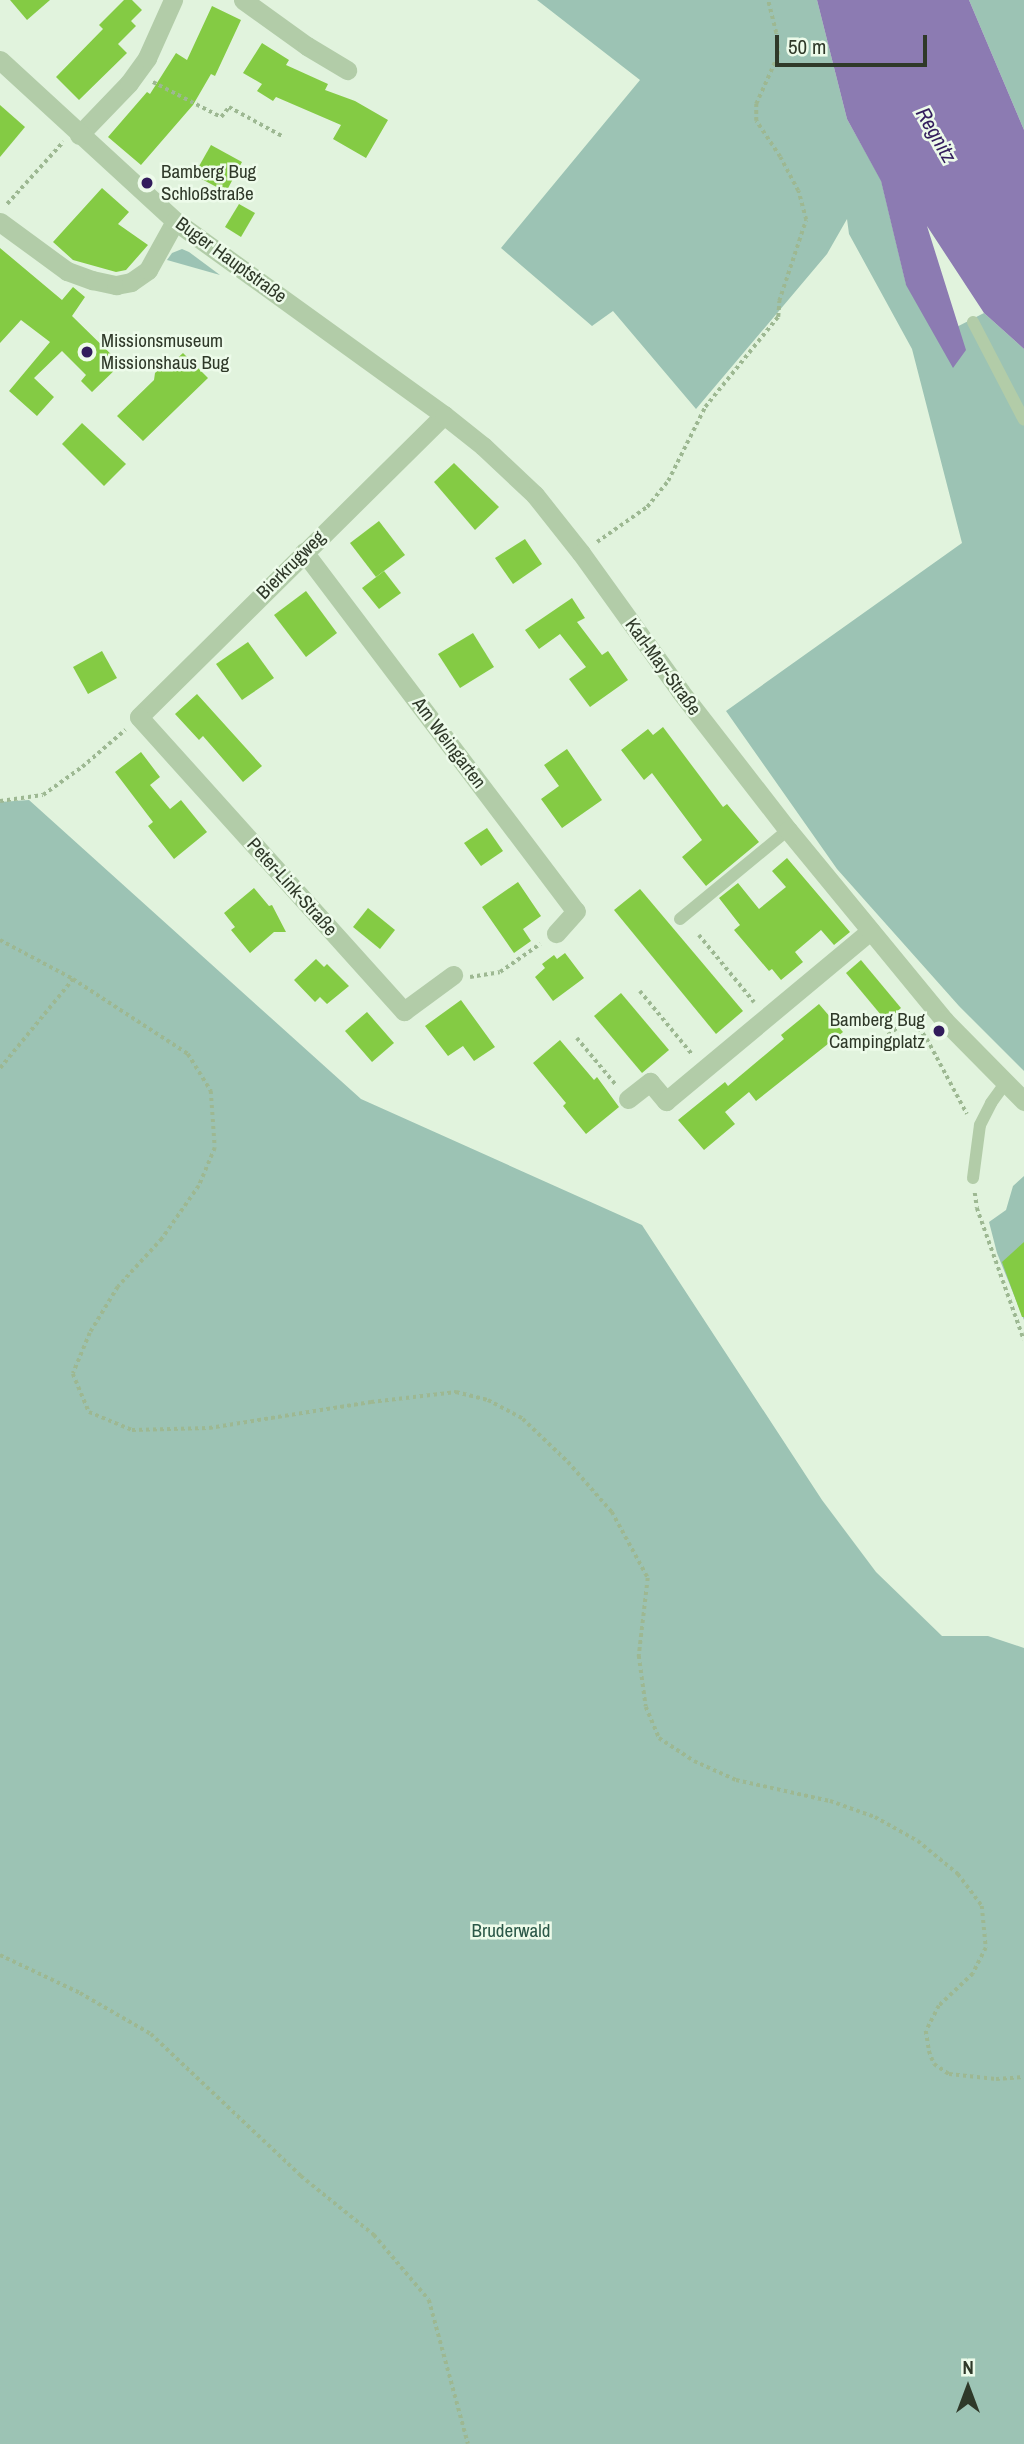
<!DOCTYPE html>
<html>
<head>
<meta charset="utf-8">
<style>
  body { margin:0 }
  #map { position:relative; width:1024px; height:2444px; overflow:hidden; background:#e1f3dd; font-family:"Archivo Narrow",sans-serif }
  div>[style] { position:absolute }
  .green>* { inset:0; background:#9cc3b4 }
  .water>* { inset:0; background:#8c7bb2 }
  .building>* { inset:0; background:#84cb44 }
  .path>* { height:3.5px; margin-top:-1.75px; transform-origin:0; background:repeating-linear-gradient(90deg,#9db892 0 3.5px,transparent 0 7px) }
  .service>* { height:12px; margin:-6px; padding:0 6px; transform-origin:6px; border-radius:6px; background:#b2cca8 }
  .minor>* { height:19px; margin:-9.5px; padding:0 9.5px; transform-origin:9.5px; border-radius:9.5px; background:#b2cca8 }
  .tertiary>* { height:19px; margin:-9.5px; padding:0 9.5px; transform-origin:9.5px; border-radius:9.5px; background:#b2cca8 }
  .dots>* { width:19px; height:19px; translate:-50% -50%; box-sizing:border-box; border:4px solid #edfbea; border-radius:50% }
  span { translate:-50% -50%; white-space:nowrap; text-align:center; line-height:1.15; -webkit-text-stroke:5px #edfbea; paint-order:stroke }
  .poi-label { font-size:19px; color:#2f3929 }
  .left { translate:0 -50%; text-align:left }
  .right { translate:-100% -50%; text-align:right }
  .street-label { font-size:19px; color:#2f3929 }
  .park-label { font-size:19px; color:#2b5848 }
  .water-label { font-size:21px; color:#321c5c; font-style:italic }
  .north { position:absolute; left:933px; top:2353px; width:70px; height:70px; -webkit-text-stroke:5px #edfbea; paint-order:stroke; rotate:0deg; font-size:19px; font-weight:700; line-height:28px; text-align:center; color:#2f3929 }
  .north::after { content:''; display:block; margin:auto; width:24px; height:32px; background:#2f3929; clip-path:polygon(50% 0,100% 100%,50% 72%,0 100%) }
  .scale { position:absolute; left:775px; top:35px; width:152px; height:32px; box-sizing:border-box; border:4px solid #2f3929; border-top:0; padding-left:9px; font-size:21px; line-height:24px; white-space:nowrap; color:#2f3929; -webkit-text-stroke:5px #edfbea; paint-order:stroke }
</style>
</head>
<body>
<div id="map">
  <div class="green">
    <i style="clip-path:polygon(537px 0,817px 0,847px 119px,881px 180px,906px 284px,937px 337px,984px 313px,1024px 349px,1024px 1071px,959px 1006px,837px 869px,726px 711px,962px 543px,912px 349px,849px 234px,847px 219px,827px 254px,696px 409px,613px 311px,592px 326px,501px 248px,640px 80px)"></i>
    <i style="clip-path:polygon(969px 0,1024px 0,1024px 130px)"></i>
    <i style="clip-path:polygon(182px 249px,189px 252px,220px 275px,167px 260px,172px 253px)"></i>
    <i style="clip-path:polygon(29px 800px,361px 1099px,642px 1225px,822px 1500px,876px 1572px,942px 1636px,988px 1636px,1024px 1648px,1024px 2444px,0 2444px,0 802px)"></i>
    <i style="clip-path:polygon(1024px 1176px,1024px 1320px,997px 1253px,989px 1222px,1006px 1210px,1013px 1186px)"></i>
  </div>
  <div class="water">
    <i style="clip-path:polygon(817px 0,969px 0,1024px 130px,1024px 349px,984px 313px,927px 226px,966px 350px,953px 368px,906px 285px,881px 181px,847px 119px)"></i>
  </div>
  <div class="building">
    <i style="clip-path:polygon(10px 0,50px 0,27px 20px)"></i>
    <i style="clip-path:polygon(124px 0,132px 0,142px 10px,131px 21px,136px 26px,118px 44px,127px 53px,79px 100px,56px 77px,103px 29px,99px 25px)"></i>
    <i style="clip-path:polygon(212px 6px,241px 20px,215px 76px,211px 74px,193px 105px,141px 165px,108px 137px,147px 92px,150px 94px,176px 53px,187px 60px)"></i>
    <i style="clip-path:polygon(262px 43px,289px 60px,286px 65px,328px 84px,325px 90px,355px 101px,388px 120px,366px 158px,333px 139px,341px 125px,276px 97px,273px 101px,257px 91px,262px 84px,243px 73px)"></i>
    <i style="clip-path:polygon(0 105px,25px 127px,0 157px)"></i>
    <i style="clip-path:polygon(211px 145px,242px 162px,226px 192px,194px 175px)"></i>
    <i style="clip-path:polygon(102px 188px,129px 212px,118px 224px,148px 245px,126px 270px,116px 272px,73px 260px,53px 242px)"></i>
    <i style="clip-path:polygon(239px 204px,255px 213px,241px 237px,225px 227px)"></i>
    <i style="clip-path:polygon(0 248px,62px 300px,73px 287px,85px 297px,72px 316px,121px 364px,92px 392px,81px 381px,86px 375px,62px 351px,34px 378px,54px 397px,37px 416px,9px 391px,50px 342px,21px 320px,0 343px)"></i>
    <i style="clip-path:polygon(183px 353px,208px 378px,143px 441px,117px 416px,154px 380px,155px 373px,164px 364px,170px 365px)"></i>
    <i style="clip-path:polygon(82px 423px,126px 464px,104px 486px,62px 444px)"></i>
    <i style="clip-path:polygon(454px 463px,499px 507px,475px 530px,434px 482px)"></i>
    <i style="clip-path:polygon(379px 521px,405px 555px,376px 577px,350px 543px)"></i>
    <i style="clip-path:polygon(525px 539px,542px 564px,513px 584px,495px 558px)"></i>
    <i style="clip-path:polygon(384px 571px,401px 593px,379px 609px,362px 588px)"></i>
    <i style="clip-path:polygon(306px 591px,337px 633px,306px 657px,274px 615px)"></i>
    <i style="clip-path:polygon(572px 598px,585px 618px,577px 622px,602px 655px,608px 651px,628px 680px,590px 707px,569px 679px,586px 667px,560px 634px,539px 649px,525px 630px)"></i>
    <i style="clip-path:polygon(473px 633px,494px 667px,460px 688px,438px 654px)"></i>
    <i style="clip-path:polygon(248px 642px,274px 678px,242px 700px,216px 664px)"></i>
    <i style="clip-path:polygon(102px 651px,117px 678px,88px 694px,73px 667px)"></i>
    <i style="clip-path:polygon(197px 694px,262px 766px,243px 782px,203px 736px,199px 740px,175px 714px)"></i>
    <i style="clip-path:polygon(663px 727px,723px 807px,727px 804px,759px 842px,706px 886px,682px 857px,702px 840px,652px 773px,644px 780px,621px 750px,648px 729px,653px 735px)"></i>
    <i style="clip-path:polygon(567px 749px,602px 800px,562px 828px,541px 799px,559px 786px,544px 765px)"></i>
    <i style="clip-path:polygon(141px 752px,160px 777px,150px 785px,170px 809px,181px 800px,207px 832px,174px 859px,148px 826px,153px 822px,115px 772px)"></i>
    <i style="clip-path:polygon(487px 828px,503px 851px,481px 866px,464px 843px)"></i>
    <i style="clip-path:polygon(787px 858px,850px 932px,834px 945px,821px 930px,795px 952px,803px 962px,781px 980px,772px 969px,769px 971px,734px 930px,740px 925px,719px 898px,738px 883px,759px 909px,786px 887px,772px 871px)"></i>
    <i style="clip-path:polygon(518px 882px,541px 916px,523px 929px,531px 941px,514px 953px,482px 907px)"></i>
    <i style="clip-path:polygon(254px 888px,269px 906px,272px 905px,286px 932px,274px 932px,250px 953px,231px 930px,235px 927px,224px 913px)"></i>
    <i style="clip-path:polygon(640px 889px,743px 1011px,716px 1034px,614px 910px)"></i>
    <i style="clip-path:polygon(368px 908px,395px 930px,380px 949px,353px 927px)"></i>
    <i style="clip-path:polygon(565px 953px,584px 978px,553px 1001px,535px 977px,545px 968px,542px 964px,554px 955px,557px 959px)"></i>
    <i style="clip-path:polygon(316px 959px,324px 967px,327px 964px,349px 986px,327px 1004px,320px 997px,315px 1002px,294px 980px)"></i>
    <i style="clip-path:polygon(861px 960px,901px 1008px,886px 1021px,846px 973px)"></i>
    <i style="clip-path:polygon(621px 993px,669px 1050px,642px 1073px,594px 1016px)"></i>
    <i style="clip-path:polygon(461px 1000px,495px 1047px,474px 1061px,463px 1046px,448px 1056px,425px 1026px)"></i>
    <i style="clip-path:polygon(819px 1004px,843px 1032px,756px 1101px,749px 1092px,725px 1112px,735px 1124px,704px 1150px,678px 1120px,725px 1082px,728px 1086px,784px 1039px,781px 1035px)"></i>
    <i style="clip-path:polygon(367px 1012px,394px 1043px,372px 1062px,345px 1031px)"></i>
    <i style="clip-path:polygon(560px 1040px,594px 1080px,597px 1077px,619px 1107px,586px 1134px,563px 1106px,566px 1103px,533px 1063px)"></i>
    <i style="clip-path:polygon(1024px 1242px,1024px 1317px,1022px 1317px,1002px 1262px)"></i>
  </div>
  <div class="path">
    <i style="left:153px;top:82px;width:76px;rotate:27.2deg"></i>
    <i style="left:221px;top:117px;width:13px;rotate:-51deg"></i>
    <i style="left:229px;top:107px;width:60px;rotate:28.7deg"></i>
    <i style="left:7px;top:204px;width:84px;rotate:-47.9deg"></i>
    <i style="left:597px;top:542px;width:61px;rotate:-35deg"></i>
    <i style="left:647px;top:507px;width:33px;rotate:-51deg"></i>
    <i style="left:668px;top:481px;width:83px;rotate:-63.4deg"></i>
    <i style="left:705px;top:407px;width:116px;rotate:-51deg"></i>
    <i style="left:778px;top:317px;width:16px;rotate:-86deg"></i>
    <i style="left:779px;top:301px;width:85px;rotate:-71.6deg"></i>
    <i style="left:806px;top:220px;width:30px;rotate:-105deg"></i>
    <i style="left:798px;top:191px;width:38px;rotate:-118deg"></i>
    <i style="left:780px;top:157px;width:43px;rotate:-123.7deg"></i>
    <i style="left:756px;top:121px;width:17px;rotate:-90deg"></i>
    <i style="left:756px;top:104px;width:54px;rotate:-65.8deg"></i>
    <i style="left:778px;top:55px;width:22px;rotate:-95deg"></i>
    <i style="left:776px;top:33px;width:34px;rotate:-104deg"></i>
    <i style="left:0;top:801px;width:43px;rotate:-7.9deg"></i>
    <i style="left:43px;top:795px;width:48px;rotate:-35.7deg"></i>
    <i style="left:82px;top:767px;width:57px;rotate:-40.7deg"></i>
    <i style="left:699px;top:935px;width:87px;rotate:50.6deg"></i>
    <i style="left:0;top:940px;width:83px;rotate:28.1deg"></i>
    <i style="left:73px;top:979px;width:137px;rotate:33.1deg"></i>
    <i style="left:188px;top:1054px;width:44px;rotate:58.1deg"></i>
    <i style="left:211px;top:1091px;width:57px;rotate:86deg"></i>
    <i style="left:215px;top:1148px;width:41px;rotate:112.8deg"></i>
    <i style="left:199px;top:1186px;width:65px;rotate:124.9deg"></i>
    <i style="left:162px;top:1239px;width:65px;rotate:132.5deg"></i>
    <i style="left:118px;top:1287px;width:54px;rotate:121.3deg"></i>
    <i style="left:90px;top:1333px;width:44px;rotate:112.5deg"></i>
    <i style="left:73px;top:1374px;width:41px;rotate:67.2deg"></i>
    <i style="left:89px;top:1412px;width:47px;rotate:22.7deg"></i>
    <i style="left:132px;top:1430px;width:77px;rotate:-1.5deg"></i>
    <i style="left:209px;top:1428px;width:164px;rotate:-9.1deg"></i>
    <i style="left:371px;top:1402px;width:86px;rotate:-6.7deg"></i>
    <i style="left:456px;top:1392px;width:33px;rotate:14deg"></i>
    <i style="left:488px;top:1400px;width:40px;rotate:28deg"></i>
    <i style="left:523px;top:1419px;width:62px;rotate:43.7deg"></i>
    <i style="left:568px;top:1462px;width:67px;rotate:48.7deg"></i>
    <i style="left:612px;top:1512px;width:75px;rotate:61.4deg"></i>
    <i style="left:648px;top:1578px;width:79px;rotate:96.6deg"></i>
    <i style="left:639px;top:1656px;width:51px;rotate:82.2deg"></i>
    <i style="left:646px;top:1707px;width:34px;rotate:67deg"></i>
    <i style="left:659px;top:1738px;width:42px;rotate:33.3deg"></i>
    <i style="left:694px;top:1761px;width:46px;rotate:24.3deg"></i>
    <i style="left:736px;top:1780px;width:96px;rotate:12.6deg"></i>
    <i style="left:830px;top:1801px;width:48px;rotate:19.6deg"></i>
    <i style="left:875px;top:1817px;width:49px;rotate:29.2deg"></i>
    <i style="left:918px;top:1841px;width:52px;rotate:39.5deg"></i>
    <i style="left:958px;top:1874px;width:40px;rotate:53deg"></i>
    <i style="left:982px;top:1906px;width:42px;rotate:84.6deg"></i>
    <i style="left:986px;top:1948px;width:29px;rotate:117deg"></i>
    <i style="left:973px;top:1974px;width:47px;rotate:136.7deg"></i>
    <i style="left:939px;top:2006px;width:28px;rotate:117deg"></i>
    <i style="left:926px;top:2031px;width:20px;rotate:81deg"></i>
    <i style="left:929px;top:2051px;width:14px;rotate:69deg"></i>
    <i style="left:934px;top:2064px;width:18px;rotate:34deg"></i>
    <i style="left:949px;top:2074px;width:47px;rotate:6.1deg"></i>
    <i style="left:996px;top:2079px;width:28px;rotate:-4deg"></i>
    <i style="left:470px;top:977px;width:30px;rotate:-9deg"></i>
    <i style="left:500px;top:972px;width:49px;rotate:-35deg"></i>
    <i style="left:640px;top:991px;width:82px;rotate:50.5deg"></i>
    <i style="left:888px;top:1035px;width:28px;rotate:-39deg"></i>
    <i style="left:910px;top:1017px;width:28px;rotate:52deg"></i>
    <i style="left:927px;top:1039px;width:85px;rotate:61.9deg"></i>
    <i style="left:577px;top:1038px;width:61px;rotate:50.3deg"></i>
    <i style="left:0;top:1068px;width:115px;rotate:-50.6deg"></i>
    <i style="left:975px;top:1193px;width:15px;rotate:82deg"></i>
    <i style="left:977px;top:1208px;width:140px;rotate:70.4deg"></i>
    <i style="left:0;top:1955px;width:89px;rotate:25.4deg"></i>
    <i style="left:80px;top:1993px;width:82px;rotate:30deg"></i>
    <i style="left:151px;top:2034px;width:207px;rotate:43.4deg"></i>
    <i style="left:301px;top:2176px;width:94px;rotate:38.9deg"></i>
    <i style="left:374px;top:2235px;width:85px;rotate:49.8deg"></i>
    <i style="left:429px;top:2300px;width:149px;rotate:74.8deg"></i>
  </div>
  <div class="service">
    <i style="left:973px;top:322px;width:110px;rotate:62.5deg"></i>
    <i style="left:680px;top:919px;width:140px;rotate:-39.5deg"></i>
    <i style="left:973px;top:1178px;width:53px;rotate:-82.5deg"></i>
    <i style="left:980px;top:1125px;width:25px;rotate:-63deg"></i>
    <i style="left:991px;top:1103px;width:24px;rotate:-54deg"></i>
  </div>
  <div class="minor">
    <i style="left:243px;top:0;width:79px;rotate:35.7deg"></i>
    <i style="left:307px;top:46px;width:47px;rotate:31deg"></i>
    <i style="left:79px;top:135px;width:72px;rotate:-46.1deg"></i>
    <i style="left:129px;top:83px;width:31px;rotate:-54deg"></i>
    <i style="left:147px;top:58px;width:64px;rotate:-65.9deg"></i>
    <i style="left:0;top:222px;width:83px;rotate:36.2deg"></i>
    <i style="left:67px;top:271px;width:27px;rotate:20deg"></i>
    <i style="left:92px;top:280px;width:25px;rotate:12deg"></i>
    <i style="left:116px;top:285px;width:15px;rotate:-11deg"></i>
    <i style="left:131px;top:282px;width:21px;rotate:-35deg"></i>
    <i style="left:148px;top:270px;width:56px;rotate:-61.1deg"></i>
    <i style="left:444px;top:415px;width:429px;rotate:135.3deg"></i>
    <i style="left:139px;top:717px;width:396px;rotate:48deg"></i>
    <i style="left:404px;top:1011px;width:61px;rotate:-36.3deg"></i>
    <i style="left:304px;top:552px;width:450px;rotate:52.9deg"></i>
    <i style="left:576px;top:911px;width:30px;rotate:132deg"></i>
    <i style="left:628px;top:1099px;width:28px;rotate:-38deg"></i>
    <i style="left:650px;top:1082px;width:25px;rotate:50deg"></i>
    <i style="left:666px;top:1101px;width:266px;rotate:-39.8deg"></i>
  </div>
  <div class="tertiary">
    <i style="left:0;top:60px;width:238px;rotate:42.6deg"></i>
    <i style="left:175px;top:221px;width:332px;rotate:35.8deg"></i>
    <i style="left:444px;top:415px;width:50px;rotate:38.5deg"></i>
    <i style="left:483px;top:446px;width:71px;rotate:43.3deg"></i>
    <i style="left:535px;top:495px;width:74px;rotate:51.6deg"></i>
    <i style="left:581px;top:553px;width:170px;rotate:54.3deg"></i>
    <i style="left:680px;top:691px;width:176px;rotate:52.2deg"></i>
    <i style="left:788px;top:830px;width:246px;rotate:50.6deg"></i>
    <i style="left:944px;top:1020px;width:114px;rotate:45.4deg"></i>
  </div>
  <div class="dots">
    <i style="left:147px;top:183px;background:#321c5c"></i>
    <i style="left:87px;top:352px;background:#321c5c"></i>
    <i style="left:939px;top:1031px;background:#321c5c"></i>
  </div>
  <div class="poi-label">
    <span class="left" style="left:161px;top:183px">Bamberg Bug<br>Schloßstraße</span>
    <span class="left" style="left:101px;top:352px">Missionsmuseum<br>Missionshaus Bug</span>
    <span class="right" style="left:925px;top:1031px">Bamberg Bug<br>Campingplatz</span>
  </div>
  <div class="street-label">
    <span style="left:231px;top:260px;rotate:36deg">Buger Hauptstraße</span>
    <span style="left:291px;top:565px;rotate:-45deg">Bierkrugweg</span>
    <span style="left:663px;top:667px;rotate:54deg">Karl-May-Straße</span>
    <span style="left:449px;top:743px;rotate:53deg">Am Weingarten</span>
    <span style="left:292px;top:887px;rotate:48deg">Peter-Link-Straße</span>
  </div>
  <div class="park-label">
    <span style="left:511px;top:1931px">Bruderwald</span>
  </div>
  <div class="water-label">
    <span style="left:936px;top:135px;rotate:60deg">Regnitz</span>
  </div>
  <div class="north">N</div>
  <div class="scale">50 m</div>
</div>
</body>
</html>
